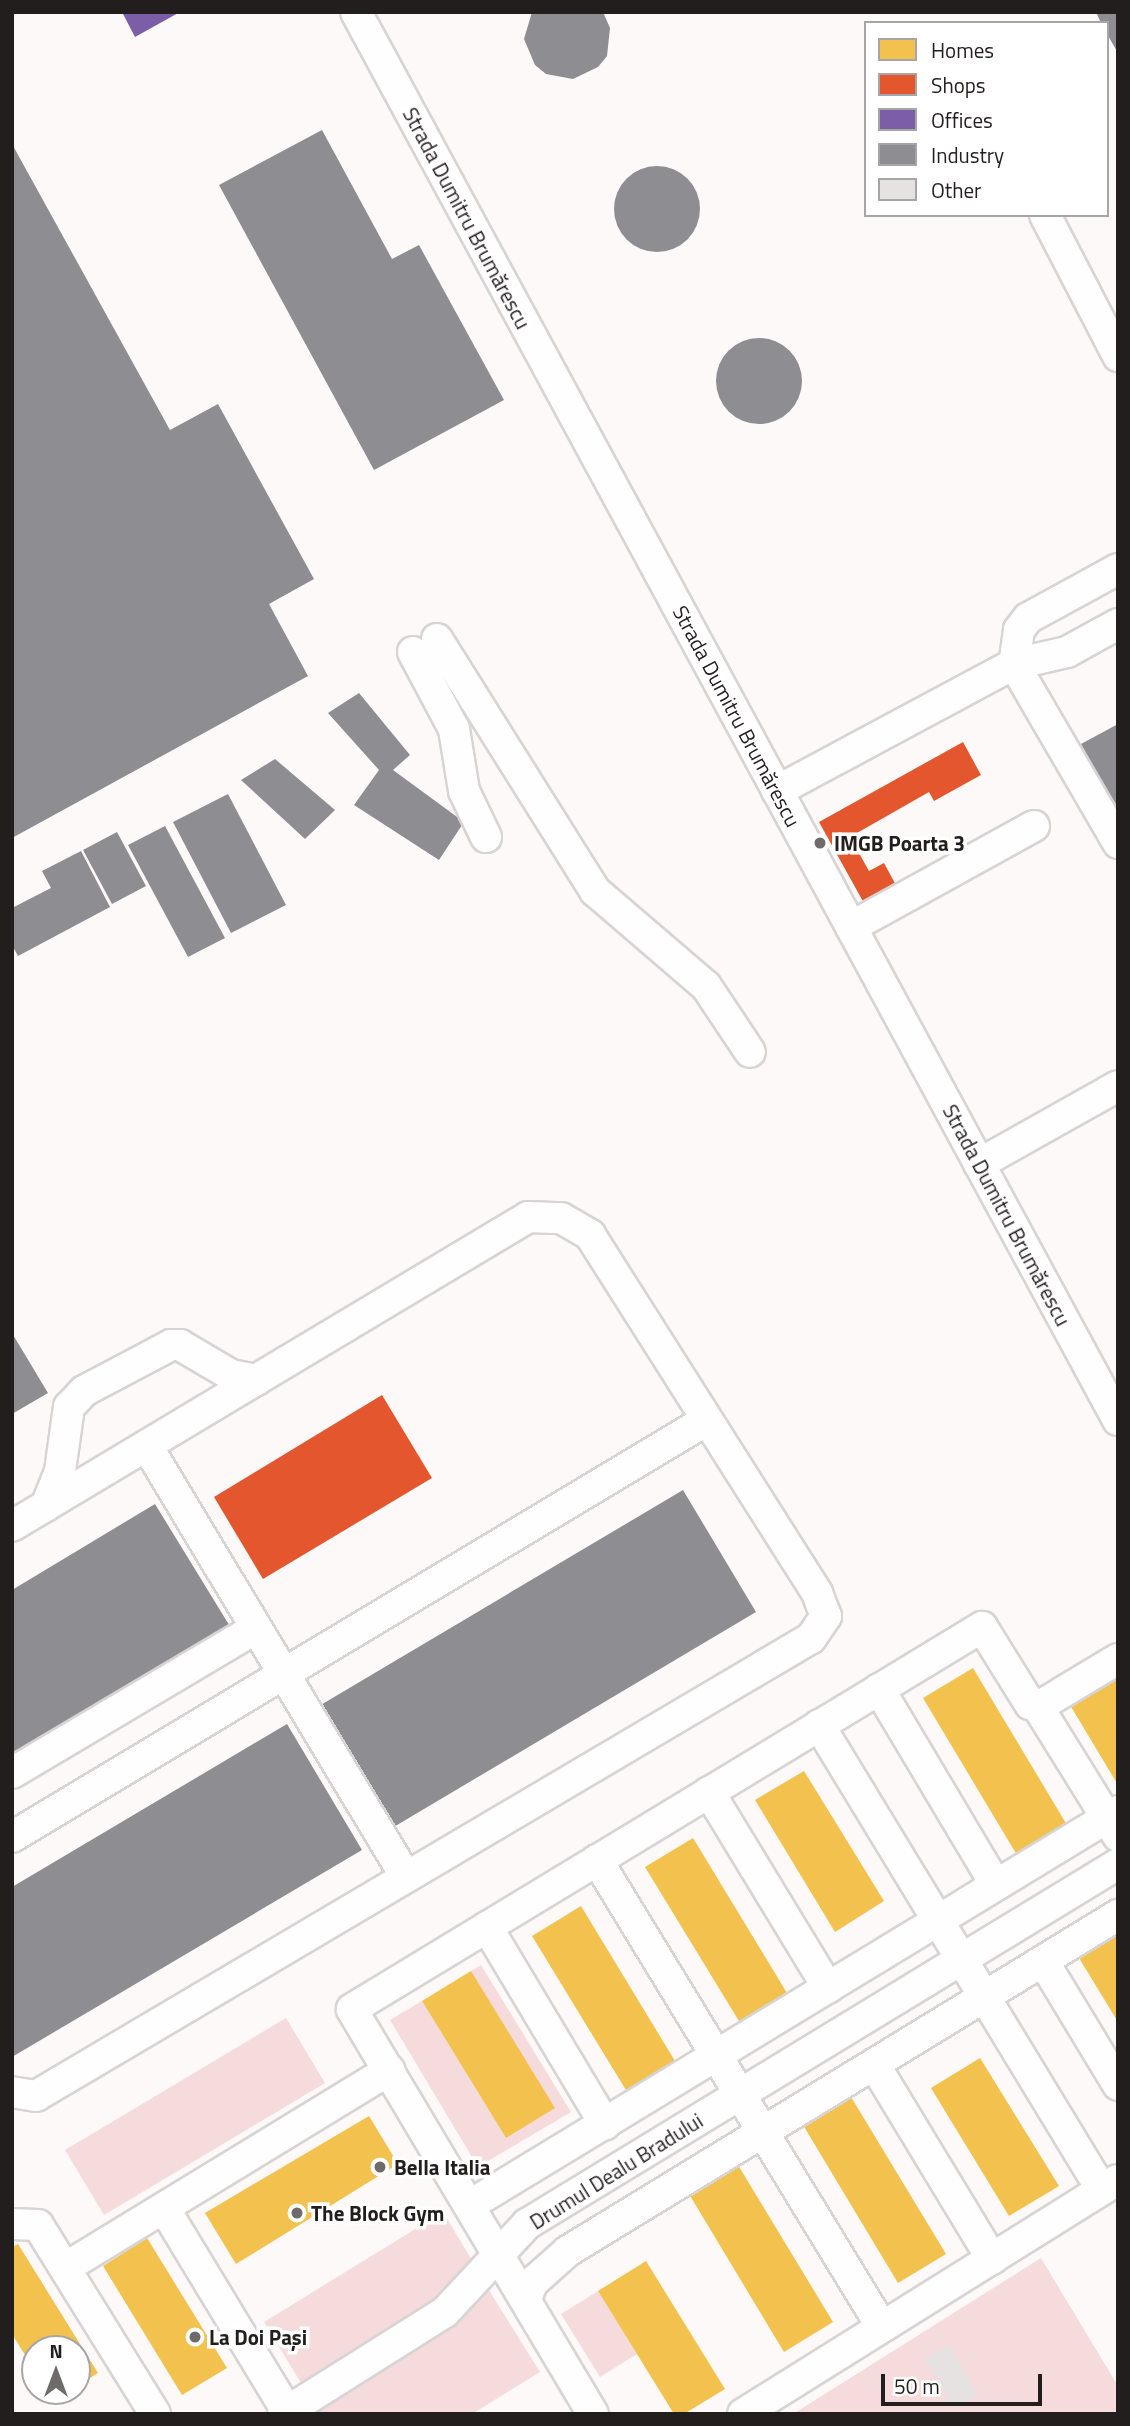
<!DOCTYPE html>
<html>
<head>
<meta charset="utf-8">
<style>
  body { margin:0 }
  #map { position:relative; width:1130px; height:2426px; overflow:hidden; background:#fdf9f9; font-family:"Titillium Web",sans-serif }
  div>[style] { position:absolute }
  .green>* { inset:0; background:#f6dbdd }
  .homes>* { inset:0; background:#f2c14e }
  .shops>* { inset:0; background:#e4572e }
  .offices>* { inset:0; background:#7b5ea7 }
  .industry>* { inset:0; background:#8d8d92 }
  .round { border-radius:50% }
  .building>* { inset:0; background:#e6e2e2 }
  .roads { filter:drop-shadow(2px 0 #d8d4d4) drop-shadow(-2px 0 #d8d4d4) drop-shadow(0 2px #d8d4d4) drop-shadow(0 -2px #d8d4d4) }
  .minor>* { height:30px; margin:-15px; padding:0 15px; transform-origin:15px; border-radius:15px; background:#fffefe }
  .dots>* { width:19px; height:19px; translate:-50% -50%; box-sizing:border-box; border:4px solid #fff; border-radius:50% }
  span { translate:-50% -50%; white-space:nowrap; text-align:center; line-height:1.15; -webkit-text-stroke:7px #fff; paint-order:stroke }
  .street-label { font-size:21px; color:#231e1e }
  .poi-label { font-size:21px; color:#231e1e; font-weight:700 }
  .left { translate:0 -50%; text-align:left }
  .frame { position:absolute; inset:0; border:14px solid #231e1e; pointer-events:none }
  .legend { position:absolute; left:864px; top:21px; width:245px; height:196px; box-sizing:border-box; background:#fff; border:2px solid #a7a5a5; margin:0; padding:9px 12px; list-style:none; font-size:21px; color:#231e1e }
  .legend li { display:flex; align-items:center; gap:14px; height:35px }
  .legend b { width:35px; border:2px solid #a7a5a5 }
  .north { position:absolute; left:21px; top:2335px; width:70px; height:70px; box-sizing:border-box; background:#fff; border:2px solid #a7a5a5; border-radius:50%; rotate:0deg; font-size:19px; font-weight:700; line-height:28px; text-align:center; color:#231e1e }
  .north::after { content:''; display:block; margin:auto; width:24px; height:32px; background:#6f6b6b; clip-path:polygon(50% 0,100% 100%,50% 72%,0 100%) }
  .scale { position:absolute; left:881px; top:2374px; width:161px; height:32px; box-sizing:border-box; border:4px solid #231e1e; border-top:0; padding-left:9px; font-size:21px; line-height:24px; white-space:nowrap; color:#231e1e; -webkit-text-stroke:5px #fff; paint-order:stroke }
</style>
</head>
<body>
<div id="map">
  <div class="green">
    <i style="clip-path:polygon(481px 1965px,571px 2112px,478px 2167px,390px 2020px,422px 2001px,506px 2138px,471px 1971px)"></i>
    <i style="clip-path:polygon(286px 2018px,325px 2083px,104px 2215px,65px 2150px)"></i>
    <i style="clip-path:polygon(443px 2212px,473px 2262px,441px 2298px,301px 2383px,264px 2322px)"></i>
    <i style="clip-path:polygon(1041px 2258px,1118px 2386px,1118px 2414px,793px 2414px)"></i>
    <i style="clip-path:polygon(487px 2287px,540px 2372px,472px 2414px,315px 2414px,313px 2410px)"></i>
    <i style="clip-path:polygon(598px 2291px,637px 2354px,600px 2377px,561px 2314px)"></i>
  </div>
  <div class="homes">
    <i style="clip-path:polygon(973px 1668px,1070px 1830px,1020px 1860px,923px 1698px)"></i>
    <i style="clip-path:polygon(1118px 1677px,1118px 1785px,1070px 1705px)"></i>
    <i style="clip-path:polygon(804px 1771px,884px 1901px,835px 1932px,755px 1800px)"></i>
    <i style="clip-path:polygon(693px 1838px,790px 1998px,742px 2026px,645px 1867px)"></i>
    <i style="clip-path:polygon(581px 1906px,678px 2066px,629px 2095px,532px 1936px)"></i>
    <i style="clip-path:polygon(1118px 1928px,1118px 2022px,1076px 1953px)"></i>
    <i style="clip-path:polygon(471px 1971px,555px 2108px,506px 2138px,422px 2001px)"></i>
    <i style="clip-path:polygon(980px 2058px,1059px 2186px,1009px 2216px,931px 2088px)"></i>
    <i style="clip-path:polygon(848px 2092px,946px 2254px,898px 2283px,800px 2120px)"></i>
    <i style="clip-path:polygon(369px 2116px,398px 2164px,236px 2264px,205px 2213px)"></i>
    <i style="clip-path:polygon(735px 2160px,833px 2322px,784px 2352px,686px 2189px)"></i>
    <i style="clip-path:polygon(147px 2238px,227px 2368px,182px 2395px,103px 2266px)"></i>
    <i style="clip-path:polygon(18px 2244px,98px 2373px,77px 2386px,77px 2349px,35px 2349px,35px 2371px,12px 2334px,12px 2247px)"></i>
    <i style="clip-path:polygon(646px 2261px,725px 2389px,684px 2414px,674px 2414px,598px 2291px)"></i>
  </div>
  <div class="shops">
    <i style="clip-path:polygon(963px 742px,981px 775px,934px 801px,929px 792px,850px 837px,869px 871px,884px 863px,897px 887px,865px 905px,819px 822px)"></i>
    <i style="clip-path:polygon(382px 1395px,432px 1478px,263px 1579px,214px 1497px)"></i>
  </div>
  <div class="offices">
    <i style="clip-path:polygon(122px 12px,180px 12px,135px 37px)"></i>
  </div>
  <div class="industry">
    <i style="clip-path:polygon(532px 12px,603px 12px,610px 28px,607px 56px,598px 67px,573px 79px,546px 74px,535px 65px,524px 39px)"></i>
    <i style="clip-path:polygon(1096px 12px,1118px 12px,1118px 53px,1107px 34px,1107px 23px,1101px 23px)"></i>
    <i style="clip-path:polygon(322px 130px,392px 259px,419px 245px,504px 400px,374px 470px,219px 185px)"></i>
    <i style="clip-path:polygon(12px 144px,170px 430px,218px 404px,314px 579px,269px 604px,308px 676px,12px 838px)"></i>
    <i class="round" style="left:614px;top:166px;width:86px;height:86px"></i>
    <i class="round" style="left:716px;top:338px;width:86px;height:86px"></i>
    <i style="clip-path:polygon(359px 693px,410px 755px,393px 770px,464px 822px,439px 860px,354px 805px,379px 770px,328px 713px)"></i>
    <i style="clip-path:polygon(1118px 724px,1118px 812px,1081px 744px)"></i>
    <i style="clip-path:polygon(275px 759px,335px 810px,305px 839px,241px 780px)"></i>
    <i style="clip-path:polygon(228px 794px,286px 905px,231px 933px,173px 822px)"></i>
    <i style="clip-path:polygon(165px 826px,225px 938px,188px 957px,128px 845px)"></i>
    <i style="clip-path:polygon(117px 832px,146px 886px,112px 904px,83px 850px)"></i>
    <i style="clip-path:polygon(81px 851px,110px 907px,18px 956px,12px 945px,12px 908px,51px 888px,42px 871px)"></i>
    <i style="clip-path:polygon(12px 1333px,48px 1393px,12px 1414px)"></i>
    <i style="clip-path:polygon(683px 1490px,756px 1612px,392px 1828px,319px 1706px)"></i>
    <i style="clip-path:polygon(155px 1504px,231px 1628px,12px 1760px,12px 1590px)"></i>
    <i style="clip-path:polygon(287px 1724px,362px 1850px,12px 2057px,12px 1887px)"></i>
  </div>
  <div class="building">
    <i style="clip-path:polygon(950px 2345px,978px 2396px,953px 2409px,925px 2358px)"></i>
  </div>
  <div class="roads">
    <div class="minor">
      <i style="left:356px;top:12px;width:1601px;rotate:61.58deg"></i>
      <i style="left:1045px;top:215px;width:159px;rotate:62.6deg"></i>
      <i style="left:1118px;top:569px;width:102px;rotate:151.4deg"></i>
      <i style="left:1028px;top:618px;width:15px;rotate:127deg"></i>
      <i style="left:1019px;top:630px;width:34px;rotate:98deg"></i>
      <i style="left:1014px;top:664px;width:207px;rotate:59.8deg"></i>
      <i style="left:437px;top:639px;width:297px;rotate:57.9deg"></i>
      <i style="left:595px;top:891px;width:146px;rotate:40.6deg"></i>
      <i style="left:706px;top:986px;width:79px;rotate:56.3deg"></i>
      <i style="left:413px;top:652px;width:87px;rotate:62deg"></i>
      <i style="left:454px;top:729px;width:63px;rotate:80.8deg"></i>
      <i style="left:464px;top:791px;width:51px;rotate:64.4deg"></i>
      <i style="left:777px;top:791px;width:269px;rotate:-28.2deg"></i>
      <i style="left:1014px;top:664px;width:54px;rotate:-12.8deg"></i>
      <i style="left:1067px;top:652px;width:58px;rotate:-28.8deg"></i>
      <i style="left:851px;top:927px;width:209px;rotate:-28.9deg"></i>
      <i style="left:979px;top:1164px;width:159px;rotate:-29.3deg"></i>
      <i style="left:147px;top:1446px;width:503px;rotate:59deg"></i>
      <i style="left:46px;top:1506px;width:38px;rotate:-68deg"></i>
      <i style="left:60px;top:1471px;width:65px;rotate:-82deg"></i>
      <i style="left:69px;top:1407px;width:22px;rotate:-47deg"></i>
      <i style="left:84px;top:1391px;width:98px;rotate:-27.9deg"></i>
      <i style="left:171px;top:1345px;width:9px"></i>
      <i style="left:180px;top:1345px;width:59px;rotate:30.5deg"></i>
      <i style="left:231px;top:1375px;width:26px;rotate:11deg"></i>
      <i style="left:12px;top:1526px;width:601px;rotate:-30.91deg"></i>
      <i style="left:528px;top:1217px;width:33px;rotate:2deg"></i>
      <i style="left:561px;top:1218px;width:34px;rotate:30deg"></i>
      <i style="left:590px;top:1235px;width:424px;rotate:57.6deg"></i>
      <i style="left:817px;top:1593px;width:25px;rotate:69deg"></i>
      <i style="left:826px;top:1616px;width:27px;rotate:124deg"></i>
      <i style="left:811px;top:1638px;width:900px;rotate:149.42deg"></i>
      <i style="left:36px;top:2096px;width:24px;rotate:-171deg"></i>
      <i style="left:879px;top:1689px;width:228px;rotate:59.2deg"></i>
      <i style="left:1038px;top:1707px;width:152px;rotate:58.2deg"></i>
      <i style="left:1038px;top:1707px;width:93px;rotate:-31deg"></i>
      <i style="left:819px;top:1725px;width:544px;rotate:58.68deg"></i>
      <i style="left:12px;top:1773px;width:282px;rotate:-30.7deg"></i>
      <i style="left:709px;top:1792px;width:229px;rotate:58.7deg"></i>
      <i style="left:12px;top:1837px;width:808px;rotate:-30.98deg"></i>
      <i style="left:597px;top:1860px;width:547px;rotate:58.61deg"></i>
      <i style="left:487px;top:1927px;width:230px;rotate:59.1deg"></i>
      <i style="left:1043px;top:1961px;width:145px;rotate:58.8deg"></i>
      <i style="left:874px;top:2064px;width:228px;rotate:58.8deg"></i>
      <i style="left:470px;top:2205px;width:758px;rotate:-31.3deg"></i>
      <i style="left:164px;top:2208px;width:241px;rotate:58.8deg"></i>
      <i style="left:12px;top:2224px;width:26px;rotate:2deg"></i>
      <i style="left:38px;top:2225px;width:222px;rotate:58.2deg"></i>
      <i style="left:65px;top:2268px;width:380px;rotate:-31.4deg"></i>
      <i style="left:526px;top:2299px;width:17px;rotate:-69deg"></i>
      <i style="left:532px;top:2283px;width:48px;rotate:-41.6deg"></i>
      <i style="left:568px;top:2251px;width:645px;rotate:-31.42deg"></i>
      <i style="left:283px;top:2414px;width:191px;rotate:-32.2deg"></i>
      <i style="left:445px;top:2312px;width:120px;rotate:-47deg"></i>
      <i style="left:527px;top:2224px;width:692px;rotate:-31.35deg"></i>
      <i style="left:593px;top:2414px;width:471px;rotate:-120.8deg"></i>
      <i style="left:352px;top:2009px;width:737px;rotate:-31.23deg"></i>
      <i style="left:982px;top:1627px;width:91px;rotate:58.1deg"></i>
      <i style="left:1030px;top:1704px;width:9px;rotate:21deg"></i>
      <i style="left:743px;top:2414px;width:441px;rotate:-32deg"></i>
    </div>
  </div>
  <div class="dots">
    <i style="left:820px;top:843px;background:#6f6b6b"></i>
    <i style="left:380px;top:2167px;background:#6f6b6b"></i>
    <i style="left:297px;top:2213px;background:#6f6b6b"></i>
    <i style="left:195px;top:2337px;background:#6f6b6b"></i>
  </div>
  <div class="street-label">
    <span style="left:467px;top:218px;rotate:62deg">Strada Dumitru Brumărescu</span>
    <span style="left:737px;top:716px;rotate:62deg">Strada Dumitru Brumărescu</span>
    <span style="left:1007px;top:1215px;rotate:62deg">Strada Dumitru Brumărescu</span>
    <span style="left:616px;top:2171px;rotate:-32deg">Drumul Dealu Bradului</span>
  </div>
  <div class="poi-label">
    <span class="left" style="left:834px;top:843px">IMGB Poarta 3</span>
    <span class="left" style="left:394px;top:2167px">Bella Italia</span>
    <span class="left" style="left:311px;top:2213px">The Block Gym</span>
    <span class="left" style="left:209px;top:2337px">La Doi Pași</span>
  </div>
  <div class="frame"></div>
  <ul class="legend">
  <li><b style="height:19px;background:#f2c14e"></b>Homes</li>
  <li><b style="height:19px;background:#e4572e"></b>Shops</li>
  <li><b style="height:19px;background:#7b5ea7"></b>Offices</li>
  <li><b style="height:19px;background:#8d8d92"></b>Industry</li>
  <li><b style="height:19px;background:#e6e2e2"></b>Other</li>
  </ul>
  <div class="north">N</div>
  <div class="scale">50 m</div>
</div>
</body>
</html>
